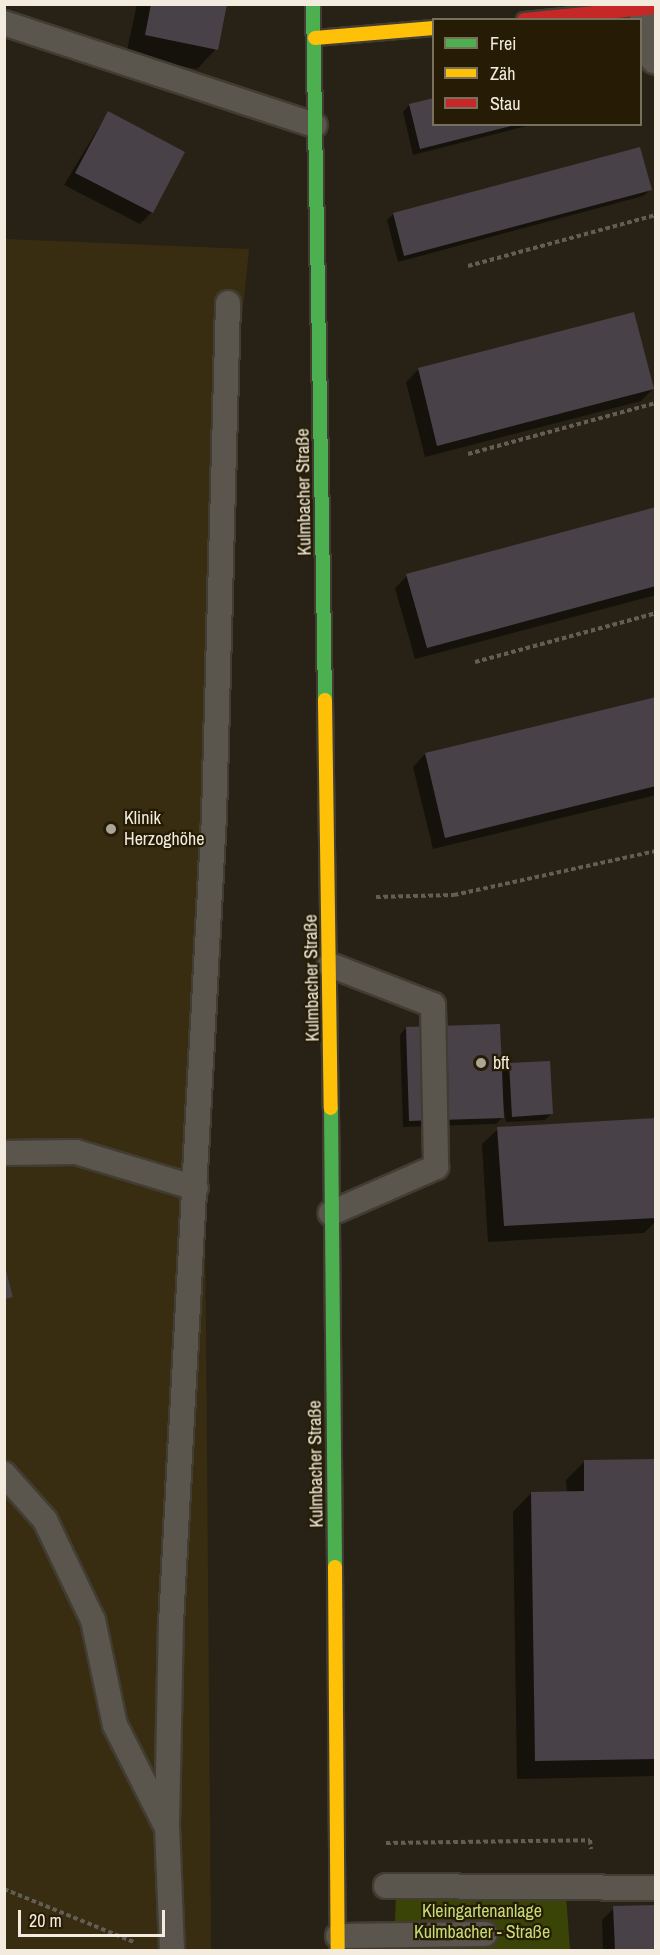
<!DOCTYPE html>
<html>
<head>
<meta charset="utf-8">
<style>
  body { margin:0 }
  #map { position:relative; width:660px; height:1955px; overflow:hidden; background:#282216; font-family:"Archivo Narrow",sans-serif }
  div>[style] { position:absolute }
  .built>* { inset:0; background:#392d11 }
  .green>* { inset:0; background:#3a4406 }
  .shadow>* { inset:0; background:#0007 }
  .building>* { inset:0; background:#484148 }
  .path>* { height:4px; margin-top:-2px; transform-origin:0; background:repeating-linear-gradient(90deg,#625e56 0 4.5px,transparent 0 7.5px) }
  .roads { filter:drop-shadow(2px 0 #423d33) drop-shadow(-2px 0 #423d33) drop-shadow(0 2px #423d33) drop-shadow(0 -2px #423d33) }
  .lane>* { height:24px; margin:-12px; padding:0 12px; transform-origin:12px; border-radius:12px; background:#5a564e }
  .street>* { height:33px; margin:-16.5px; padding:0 16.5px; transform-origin:16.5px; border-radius:16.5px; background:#5a564e }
  .fast>* { height:14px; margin:-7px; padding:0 7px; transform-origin:7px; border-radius:7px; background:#4caf50 }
  .slow>* { height:14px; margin:-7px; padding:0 7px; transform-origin:7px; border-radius:7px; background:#ffc107 }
  .jam>* { height:14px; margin:-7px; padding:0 7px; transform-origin:7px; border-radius:7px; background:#c62828 }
  .dots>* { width:16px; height:16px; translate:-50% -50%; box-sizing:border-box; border:3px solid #261c05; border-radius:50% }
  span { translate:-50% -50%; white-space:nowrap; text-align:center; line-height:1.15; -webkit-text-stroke:4.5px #261c05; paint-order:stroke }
  .street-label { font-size:18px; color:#f3ecde }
  .poi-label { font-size:18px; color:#f3ecde }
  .left { translate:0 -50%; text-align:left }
  .park-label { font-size:18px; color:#c5dd77 }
  .frame { position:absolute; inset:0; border:6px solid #f3ecde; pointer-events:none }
  .legend { position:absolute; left:432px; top:18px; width:210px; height:108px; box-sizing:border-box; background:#261c05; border:2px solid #786f5c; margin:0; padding:8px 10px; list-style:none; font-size:18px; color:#f3ecde }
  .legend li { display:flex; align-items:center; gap:12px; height:30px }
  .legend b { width:30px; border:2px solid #786f5c }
  .scale { position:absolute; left:18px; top:1910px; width:147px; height:27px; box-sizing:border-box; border:3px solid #f3ecde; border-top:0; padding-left:8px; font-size:18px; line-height:21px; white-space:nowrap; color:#f3ecde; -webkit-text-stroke:4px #261c05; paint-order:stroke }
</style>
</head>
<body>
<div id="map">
  <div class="built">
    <i style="clip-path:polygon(5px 239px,249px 249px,229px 447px,205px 1211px,211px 1950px,5px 1950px)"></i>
  </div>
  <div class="green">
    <i style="clip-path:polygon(396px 1895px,566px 1895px,570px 1950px,394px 1950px)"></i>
  </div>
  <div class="shadow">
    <i style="clip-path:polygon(137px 4px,225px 4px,216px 49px,197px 69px,126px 55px)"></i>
    <i style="clip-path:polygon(409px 105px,434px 124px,534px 124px,413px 155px,403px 112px)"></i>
    <i style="clip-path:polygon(108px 112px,152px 212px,140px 224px,64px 185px)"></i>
    <i style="clip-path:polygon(650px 190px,643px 196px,398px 262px,387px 220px,393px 214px)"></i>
    <i style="clip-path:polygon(633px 314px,653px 389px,641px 401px,425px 457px,406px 382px,418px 370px)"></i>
    <i style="clip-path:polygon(656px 508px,656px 595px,415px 659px,395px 588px,407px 576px)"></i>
    <i style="clip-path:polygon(656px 698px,656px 795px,433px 849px,413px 767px,425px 754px)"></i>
    <i style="clip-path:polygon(406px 1028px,501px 1073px,509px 1065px,551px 1114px,545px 1120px,506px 1122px,502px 1099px,503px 1117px,496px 1124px,403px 1127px,400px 1035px)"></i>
    <i style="clip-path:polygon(498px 1129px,656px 1142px,656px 1221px,644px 1233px,488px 1242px,482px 1144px)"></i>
    <i style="clip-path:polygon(656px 1460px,656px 1776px,517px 1779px,513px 1512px,531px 1493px,567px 1493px,566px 1480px,585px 1461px)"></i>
    <i style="clip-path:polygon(656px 1907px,656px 1950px,603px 1950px,602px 1920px,614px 1908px)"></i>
  </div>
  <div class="building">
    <i style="clip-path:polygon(151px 4px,227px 4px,218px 50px,145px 35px)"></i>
    <i style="clip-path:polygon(434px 98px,434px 124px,515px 125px,420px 149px,409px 104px)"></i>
    <i style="clip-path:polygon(108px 111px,185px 152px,153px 213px,75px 173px)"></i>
    <i style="clip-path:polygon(640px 147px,652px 190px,404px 256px,393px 213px)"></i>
    <i style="clip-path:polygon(634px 312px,654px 389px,437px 446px,418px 368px)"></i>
    <i style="clip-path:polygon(656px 507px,656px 586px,427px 648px,406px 574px)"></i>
    <i style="clip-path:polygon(656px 697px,656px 786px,445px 838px,425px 753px)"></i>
    <i style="clip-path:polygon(500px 1024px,504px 1118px,409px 1121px,406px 1027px)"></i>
    <i style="clip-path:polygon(550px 1061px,553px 1114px,512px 1117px,509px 1063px)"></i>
    <i style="clip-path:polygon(656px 1118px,656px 1218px,504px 1226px,497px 1127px)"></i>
    <i style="clip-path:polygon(5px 1267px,13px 1297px,4px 1299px,4px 1268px)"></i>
    <i style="clip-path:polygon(656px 1459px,656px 1759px,535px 1761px,531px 1492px,584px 1491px,584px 1460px)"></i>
    <i style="clip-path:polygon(656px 1905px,656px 1950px,615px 1950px,613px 1906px)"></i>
  </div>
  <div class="path">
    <i style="left:468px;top:266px;width:195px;rotate:-15.2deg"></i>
    <i style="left:468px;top:454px;width:195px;rotate:-15.2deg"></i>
    <i style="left:475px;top:662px;width:188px;rotate:-15.1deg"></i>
    <i style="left:376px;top:897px;width:78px;rotate:-1.5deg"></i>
    <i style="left:454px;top:895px;width:207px;rotate:-12.3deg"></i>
    <i style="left:386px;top:1843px;width:204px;rotate:-0.8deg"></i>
    <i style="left:590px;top:1840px;width:9px;rotate:84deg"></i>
    <i style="left:4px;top:1889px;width:140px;rotate:22.2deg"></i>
  </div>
  <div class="roads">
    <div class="lane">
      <i style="left:4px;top:23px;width:327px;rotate:18.2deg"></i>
      <i style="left:330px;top:965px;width:110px;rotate:21.2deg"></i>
      <i style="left:433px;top:1005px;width:162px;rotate:88.9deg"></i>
      <i style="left:436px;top:1167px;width:115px;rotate:156.3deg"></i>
      <i style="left:4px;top:1153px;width:72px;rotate:-0.8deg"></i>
      <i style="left:76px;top:1152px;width:125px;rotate:16.7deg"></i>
      <i style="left:4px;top:1474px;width:62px;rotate:48.3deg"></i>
      <i style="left:45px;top:1520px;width:111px;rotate:64.4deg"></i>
      <i style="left:93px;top:1620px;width:107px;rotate:78.2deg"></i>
      <i style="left:115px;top:1725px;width:111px;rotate:63.2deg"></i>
      <i style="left:386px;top:1886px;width:270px;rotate:0.4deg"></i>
      <i style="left:338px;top:1936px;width:147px;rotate:-0.8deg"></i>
      <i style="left:172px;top:1950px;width:124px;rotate:-92.3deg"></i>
      <i style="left:167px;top:1826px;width:203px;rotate:-88.9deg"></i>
      <i style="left:171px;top:1623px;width:807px;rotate:-86.95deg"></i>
      <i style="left:214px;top:817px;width:514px;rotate:-88.44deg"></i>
    </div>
    <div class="street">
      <i style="left:645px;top:9px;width:49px;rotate:77.1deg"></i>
    </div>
    <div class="fast">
      <i style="left:313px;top:4px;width:696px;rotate:89.01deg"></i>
      <i style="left:331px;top:1108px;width:459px;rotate:89.5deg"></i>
    </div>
    <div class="slow">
      <i style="left:315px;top:38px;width:119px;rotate:-4.8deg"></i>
      <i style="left:325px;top:700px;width:408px;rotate:89.2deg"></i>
      <i style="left:335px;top:1567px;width:383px;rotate:89.6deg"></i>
    </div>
    <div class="jam">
      <i style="left:524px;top:20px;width:133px;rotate:-5.6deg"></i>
    </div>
  </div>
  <div class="dots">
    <i style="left:111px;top:829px;background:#aca598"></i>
    <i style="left:481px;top:1063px;background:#aca598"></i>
  </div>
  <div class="street-label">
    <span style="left:304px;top:492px;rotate:-91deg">Kulmbacher Straße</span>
    <span style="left:312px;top:978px;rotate:-91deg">Kulmbacher Straße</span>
    <span style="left:316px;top:1464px;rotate:-91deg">Kulmbacher Straße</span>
  </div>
  <div class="poi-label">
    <span class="left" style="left:124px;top:829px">Klinik<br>Herzoghöhe</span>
    <span class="left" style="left:493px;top:1063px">bft</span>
  </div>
  <div class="park-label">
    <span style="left:482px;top:1922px">Kleingartenanlage<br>Kulmbacher - Straße</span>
  </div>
  <div class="frame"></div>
  <ul class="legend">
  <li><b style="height:8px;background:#4caf50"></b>Frei</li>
  <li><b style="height:8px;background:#ffc107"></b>Zäh</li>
  <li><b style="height:8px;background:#c62828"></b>Stau</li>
  </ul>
  <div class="scale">20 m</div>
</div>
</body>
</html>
